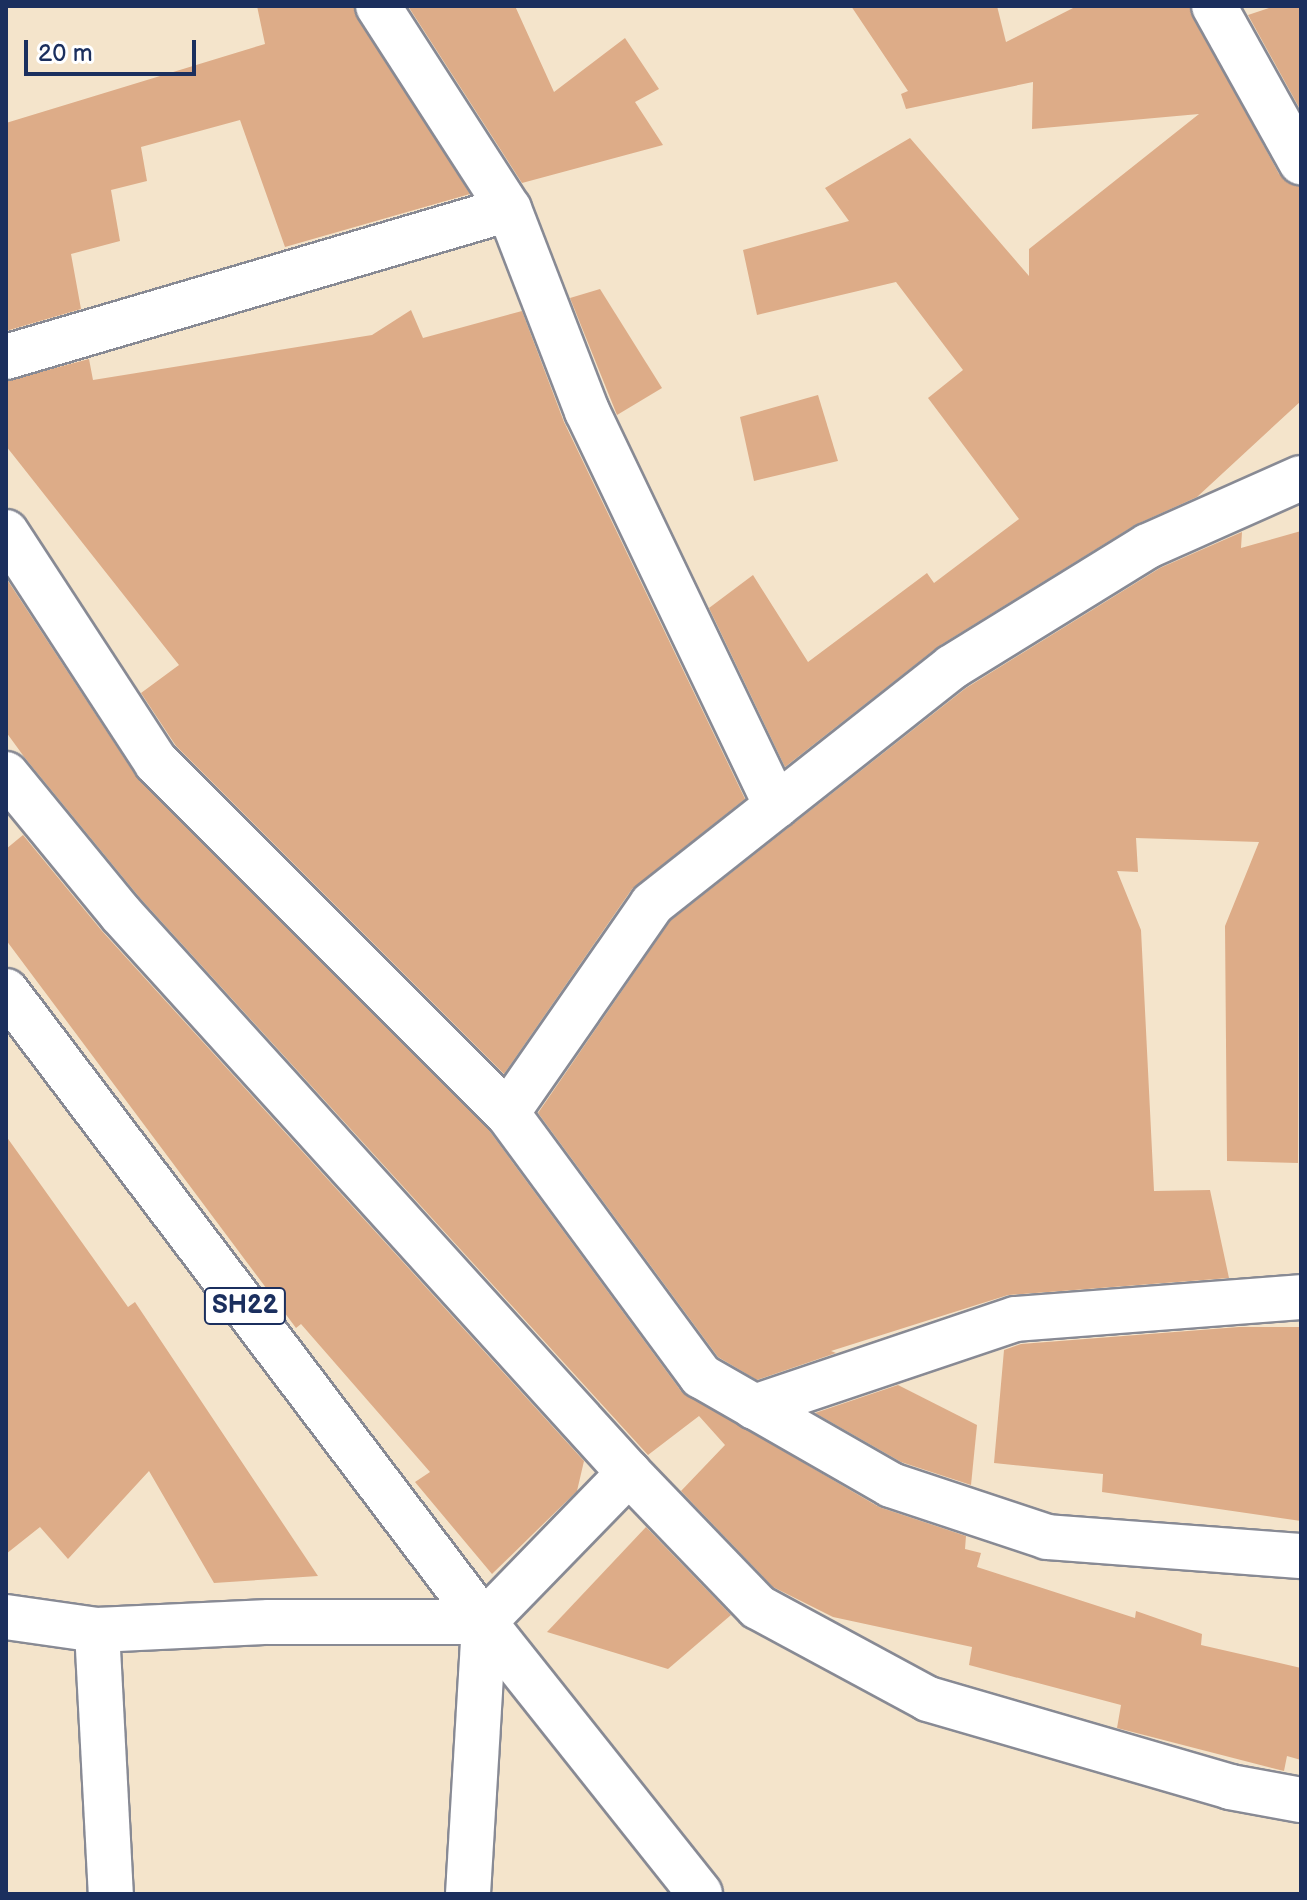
<!DOCTYPE html>
<html>
<head>
<meta charset="utf-8">
<style>
  body { margin:0 }
  #map { position:relative; width:1307px; height:1900px; overflow:hidden; background:#f4e4cb; font-family:"Balsamiq Sans",sans-serif }
  div>[style] { position:absolute }
  .building>* { inset:0; background:#ddac88 }
  .roads { filter:drop-shadow(2px 0 #888a94) drop-shadow(-2px 0 #888a94) drop-shadow(0 2px #888a94) drop-shadow(0 -2px #888a94) }
  .minor>* { height:44px; margin:-22px; padding:0 22px; transform-origin:22px; border-radius:22px; background:#fff }
  .major>* { height:44px; margin:-22px; padding:0 22px; transform-origin:22px; border-radius:22px; background:#fff }
  span { translate:-50% -50%; white-space:nowrap; text-align:center; line-height:1.15; -webkit-text-stroke:6px #fff; paint-order:stroke }
  .shield-label span { padding:2px 6px; background:#fff; border:2px solid; border-radius:6px; -webkit-text-stroke-width:0 }
  .shield-label { font-size:26px; color:#1b2f5e; font-weight:700 }
  .frame { position:absolute; inset:0; border:8px solid #1b2f5e; pointer-events:none }
  .scale { position:absolute; left:24px; top:40px; width:172px; height:36px; box-sizing:border-box; border:4px solid #1b2f5e; border-top:0; padding-left:10px; font-size:24px; line-height:28px; white-space:nowrap; color:#1b2f5e; -webkit-text-stroke:6px #fff; paint-order:stroke }
</style>
</head>
<body>
<div id="map">
  <div class="building">
    <i style="clip-path:polygon(257px 6px,353px 6px,470px 194px,285px 247px,240px 120px,141px 147px,147px 181px,111px 190px,120px 241px,71px 254px,81px 309px,6px 331px,6px 123px,265px 44px)"></i>
    <i style="clip-path:polygon(408px 6px,515px 6px,554px 92px,625px 38px,659px 89px,635px 102px,663px 145px,522px 183px)"></i>
    <i style="clip-path:polygon(851px 6px,997px 6px,1006px 42px,1077px 6px,1189px 6px,1279px 174px,1301px 187px,1301px 401px,1197px 497px,1135px 525px,939px 646px,785px 767px,709px 608px,753px 575px,808px 662px,927px 573px,934px 583px,1019px 519px,928px 398px,963px 370px,896px 282px,757px 315px,743px 250px,849px 221px,825px 188px,910px 138px,1029px 276px,1029px 249px,1199px 114px,1032px 129px,1033px 82px,906px 109px,901px 94px,908px 91px)"></i>
    <i style="clip-path:polygon(1275px 6px,1301px 6px,1301px 111px,1248px 15px)"></i>
    <i style="clip-path:polygon(600px 289px,662px 388px,617px 415px,570px 298px)"></i>
    <i style="clip-path:polygon(411px 310px,423px 338px,522px 311px,564px 422px,745px 799px,632px 889px,504px 1074px,176px 746px,141px 693px,179px 665px,6px 446px,6px 381px,89px 359px,93px 380px,372px 335px)"></i>
    <i style="clip-path:polygon(818px 395px,838px 461px,754px 481px,740px 417px)"></i>
    <i style="clip-path:polygon(1301px 531px,1298px 1163px,1227px 1161px,1225px 926px,1259px 842px,1136px 838px,1138px 872px,1117px 871px,1141px 930px,1154px 1191px,1210px 1190px,1229px 1278px,1008px 1295px,831px 1351px,836px 1353px,757px 1380px,718px 1357px,538px 1113px,670px 921px,966px 688px,1160px 568px,1242px 532px,1241px 548px)"></i>
    <i style="clip-path:polygon(6px 578px,138px 779px,488px 1129px,681px 1391px,879px 1507px,966px 1536px,965px 1549px,981px 1553px,977px 1567px,1135px 1618px,1136px 1611px,1202px 1634px,1201px 1645px,1301px 1668px,1301px 1760px,1287px 1756px,1284px 1771px,1117px 1728px,1121px 1705px,969px 1665px,972px 1647px,833px 1617px,773px 1587px,681px 1491px,725px 1445px,699px 1416px,648px 1455px,140px 898px,25px 758px,6px 732px)"></i>
    <i style="clip-path:polygon(23px 835px,102px 931px,584px 1461px,577px 1491px,492px 1574px,415px 1482px,430px 1472px,301px 1324px,296px 1328px,6px 940px,6px 849px)"></i>
    <i style="clip-path:polygon(6px 1136px,128px 1307px,135px 1302px,318px 1576px,214px 1583px,149px 1471px,68px 1559px,40px 1527px,6px 1554px)"></i>
    <i style="clip-path:polygon(1239px 1327px,1301px 1327px,1301px 1521px,1102px 1492px,1103px 1474px,994px 1463px,1004px 1350px,1021px 1344px)"></i>
    <i style="clip-path:polygon(898px 1385px,977px 1425px,971px 1485px,901px 1462px,815px 1413px)"></i>
    <i style="clip-path:polygon(646px 1527px,731px 1615px,668px 1669px,547px 1632px)"></i>
  </div>
  <div class="roads">
    <div class="minor">
      <i style="left:378px;top:6px;width:242px;rotate:57.2deg"></i>
      <i style="left:509px;top:209px;width:217px;rotate:68.9deg"></i>
      <i style="left:587px;top:411px;width:438px;rotate:64.4deg"></i>
      <i style="left:1214px;top:6px;width:179px;rotate:60.9deg"></i>
      <i style="left:6px;top:357px;width:524px;rotate:-16.4deg"></i>
      <i style="left:6px;top:532px;width:275px;rotate:56.9deg"></i>
      <i style="left:156px;top:762px;width:496px;rotate:45deg"></i>
      <i style="left:507px;top:1113px;width:327px;rotate:53.6deg"></i>
      <i style="left:701px;top:1376px;width:219px;rotate:29.8deg"></i>
      <i style="left:891px;top:1485px;width:164px;rotate:18.4deg"></i>
      <i style="left:1047px;top:1537px;width:255px;rotate:4.3deg"></i>
      <i style="left:6px;top:774px;width:181px;rotate:50.6deg"></i>
      <i style="left:121px;top:914px;width:755px;rotate:47.74deg"></i>
      <i style="left:629px;top:1473px;width:186px;rotate:46.1deg"></i>
      <i style="left:758px;top:1607px;width:193px;rotate:28.4deg"></i>
      <i style="left:928px;top:1699px;width:315px;rotate:16.2deg"></i>
      <i style="left:1230px;top:1787px;width:72px;rotate:10.4deg"></i>
      <i style="left:507px;top:1113px;width:254px;rotate:-55.2deg"></i>
      <i style="left:652px;top:904px;width:382px;rotate:-38.3deg"></i>
      <i style="left:952px;top:667px;width:230px;rotate:-31.7deg"></i>
      <i style="left:1148px;top:546px;width:167px;rotate:-24deg"></i>
      <i style="left:754px;top:1407px;width:276px;rotate:-18.6deg"></i>
      <i style="left:1016px;top:1319px;width:286px;rotate:-4.4deg"></i>
      <i style="left:6px;top:1617px;width:92px;rotate:8.1deg"></i>
      <i style="left:97px;top:1630px;width:172px;rotate:-2.7deg"></i>
      <i style="left:269px;top:1622px;width:215px"></i>
      <i style="left:97px;top:1630px;width:264px;rotate:87deg"></i>
      <i style="left:468px;top:1894px;width:272px;rotate:-86.6deg"></i>
      <i style="left:484px;top:1622px;width:208px;rotate:-45.8deg"></i>
    </div>
    <div class="major">
      <i style="left:6px;top:991px;width:792px;rotate:52.86deg"></i>
      <i style="left:484px;top:1622px;width:347px;rotate:51.5deg"></i>
    </div>
  </div>
  <div class="shield-label">
    <span style="left:245px;top:1306px">SH22</span>
  </div>
  <div class="frame"></div>
  <div class="scale">20 m</div>
</div>
</body>
</html>
